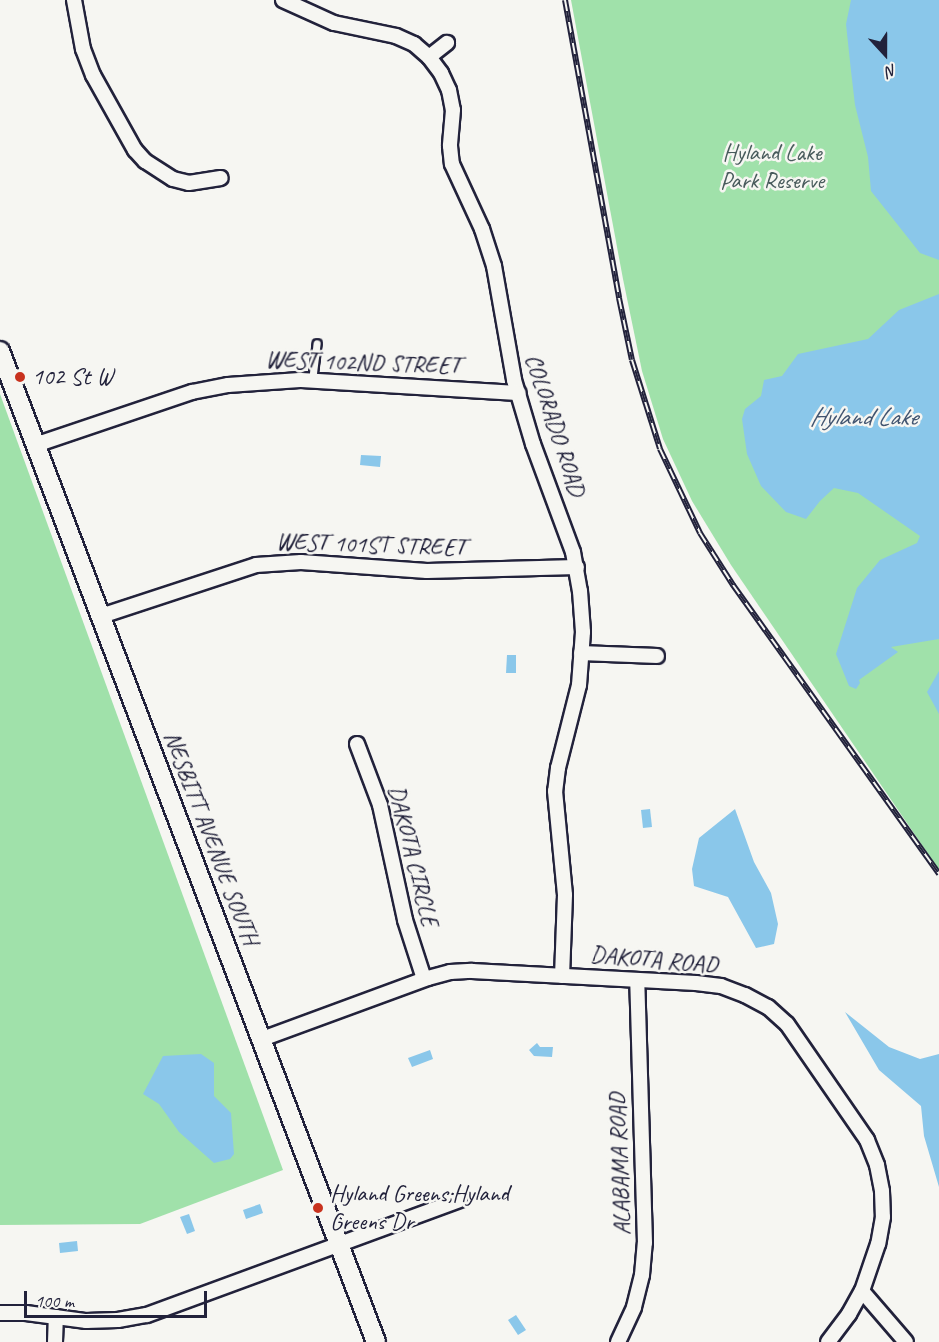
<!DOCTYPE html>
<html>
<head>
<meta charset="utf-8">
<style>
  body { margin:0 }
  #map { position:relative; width:939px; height:1342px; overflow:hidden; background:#f6f6f2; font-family:Caveat,sans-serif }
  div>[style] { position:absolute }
  .green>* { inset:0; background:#a0e1aa }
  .water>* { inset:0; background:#8ac7ea }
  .roads { filter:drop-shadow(2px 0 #22223b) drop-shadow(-2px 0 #22223b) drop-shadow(0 2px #22223b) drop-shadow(0 -2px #22223b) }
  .service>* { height:7px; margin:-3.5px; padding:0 3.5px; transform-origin:3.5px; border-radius:3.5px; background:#f6f6f2 }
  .minor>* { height:14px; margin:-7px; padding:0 7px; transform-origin:7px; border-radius:7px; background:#f6f6f2 }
  .tertiary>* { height:18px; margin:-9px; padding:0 9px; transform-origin:9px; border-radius:9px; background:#f6f6f2 }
  .rail>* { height:6px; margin-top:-3px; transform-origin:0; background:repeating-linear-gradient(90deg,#f6f6f2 0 11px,#22223b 0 22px); box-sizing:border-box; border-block:2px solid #22223b }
  .dots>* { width:16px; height:16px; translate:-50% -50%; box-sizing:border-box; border:3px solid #f6f6f2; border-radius:50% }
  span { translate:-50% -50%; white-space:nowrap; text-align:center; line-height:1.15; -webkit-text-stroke:5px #f6f6f2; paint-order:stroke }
  .park-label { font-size:24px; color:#485b5c }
  .street-label { font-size:24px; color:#22223b }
  .poi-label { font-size:24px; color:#22223b }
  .left { translate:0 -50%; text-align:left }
  .water-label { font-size:26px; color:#415470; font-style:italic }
  .north { position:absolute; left:855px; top:24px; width:60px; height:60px; -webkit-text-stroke:4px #f6f6f2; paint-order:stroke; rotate:159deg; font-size:16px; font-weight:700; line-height:24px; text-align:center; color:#22223b }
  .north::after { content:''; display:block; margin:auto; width:21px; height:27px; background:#22223b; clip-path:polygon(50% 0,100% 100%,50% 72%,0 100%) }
  .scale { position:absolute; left:24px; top:1291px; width:183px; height:27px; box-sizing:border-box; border:3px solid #22223b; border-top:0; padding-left:8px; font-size:18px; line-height:21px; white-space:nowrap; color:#22223b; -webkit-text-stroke:4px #f6f6f2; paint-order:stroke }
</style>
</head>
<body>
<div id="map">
  <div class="green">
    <i style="clip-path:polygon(571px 0,939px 0,939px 870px,731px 565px,692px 501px,663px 439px,642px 371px,623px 279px)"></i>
    <i style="clip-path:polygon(0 394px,283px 1170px,140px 1224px,0 1225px)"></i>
  </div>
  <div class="water">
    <i style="clip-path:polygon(851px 0,939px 0,939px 260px,920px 253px,871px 191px,868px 157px,855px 105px,851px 71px,846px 24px)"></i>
    <i style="clip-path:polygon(939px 294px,939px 639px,891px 647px,898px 652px,859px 680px,860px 683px,856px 689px,849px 686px,836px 654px,857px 588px,880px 560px,917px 543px,920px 536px,858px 493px,834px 488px,820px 501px,806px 519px,786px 512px,761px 486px,747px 454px,742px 419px,745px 409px,761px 396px,764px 380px,782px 376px,798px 354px,868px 339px,899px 310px)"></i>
    <i style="clip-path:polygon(361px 455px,381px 456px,380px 467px,360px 465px)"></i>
    <i style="clip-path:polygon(507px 655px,516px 655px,516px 673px,506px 673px)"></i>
    <i style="clip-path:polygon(939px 671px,939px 714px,927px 692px)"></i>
    <i style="clip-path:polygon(650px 809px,652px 827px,643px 828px,641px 810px)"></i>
    <i style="clip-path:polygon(735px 809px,754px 862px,771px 893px,778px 924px,774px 944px,756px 948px,728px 897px,694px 886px,692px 869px,699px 838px)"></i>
    <i style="clip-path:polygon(845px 1012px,889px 1047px,920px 1059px,939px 1054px,939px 1187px,924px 1136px,921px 1106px,879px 1070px)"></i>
    <i style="clip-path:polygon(537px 1043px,540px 1047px,553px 1047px,552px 1057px,534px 1056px,529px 1050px)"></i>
    <i style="clip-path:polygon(430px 1050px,433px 1059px,412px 1067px,408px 1058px)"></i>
    <i style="clip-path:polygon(201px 1054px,214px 1063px,214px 1096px,231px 1113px,234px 1154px,230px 1159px,214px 1163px,179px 1132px,159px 1104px,143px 1094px,163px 1056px)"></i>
    <i style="clip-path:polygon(260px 1204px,263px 1213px,246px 1219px,243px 1210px)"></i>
    <i style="clip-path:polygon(189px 1214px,195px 1231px,187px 1234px,180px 1217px)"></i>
    <i style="clip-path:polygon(77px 1241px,78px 1251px,60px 1253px,59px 1243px)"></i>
    <i style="clip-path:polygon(516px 1315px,526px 1330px,518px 1335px,508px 1320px)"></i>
  </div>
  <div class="roads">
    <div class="service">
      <i style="left:312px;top:381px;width:38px;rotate:-83deg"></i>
    </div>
    <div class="minor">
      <i style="left:74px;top:0;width:50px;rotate:79.6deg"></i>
      <i style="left:83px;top:49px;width:28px;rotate:69deg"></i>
      <i style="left:93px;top:75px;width:86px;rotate:60.8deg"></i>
      <i style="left:135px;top:150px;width:15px;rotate:48deg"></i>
      <i style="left:145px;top:161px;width:33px;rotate:33deg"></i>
      <i style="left:173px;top:179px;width:16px;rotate:14deg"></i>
      <i style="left:189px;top:183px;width:32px;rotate:-9deg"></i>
      <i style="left:283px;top:0;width:56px;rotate:24.3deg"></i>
      <i style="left:334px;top:23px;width:63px;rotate:11.8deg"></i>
      <i style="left:396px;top:36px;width:20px;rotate:24deg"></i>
      <i style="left:414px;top:44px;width:20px;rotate:41deg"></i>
      <i style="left:429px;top:57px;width:20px;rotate:53deg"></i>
      <i style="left:441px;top:73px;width:19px;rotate:65deg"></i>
      <i style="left:449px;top:90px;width:20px;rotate:79deg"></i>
      <i style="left:453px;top:110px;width:36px;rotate:95deg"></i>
      <i style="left:450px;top:146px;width:18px;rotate:84deg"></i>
      <i style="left:452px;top:164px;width:72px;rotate:65.2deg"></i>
      <i style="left:482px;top:229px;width:39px;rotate:72deg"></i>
      <i style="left:494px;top:266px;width:116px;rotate:80deg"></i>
      <i style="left:514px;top:380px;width:67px;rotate:73.5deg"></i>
      <i style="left:533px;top:444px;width:115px;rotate:69.7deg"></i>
      <i style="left:573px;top:552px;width:40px;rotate:80deg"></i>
      <i style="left:580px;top:591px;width:41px;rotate:85.8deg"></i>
      <i style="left:583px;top:632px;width:53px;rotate:94.3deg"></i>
      <i style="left:579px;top:685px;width:86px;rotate:104.2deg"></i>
      <i style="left:558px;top:768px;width:23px;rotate:97deg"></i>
      <i style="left:555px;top:791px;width:104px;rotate:84.5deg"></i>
      <i style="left:565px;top:895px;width:81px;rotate:92.1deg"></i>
      <i style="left:429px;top:57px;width:23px;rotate:-38deg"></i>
      <i style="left:35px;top:445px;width:166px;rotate:-18.7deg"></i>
      <i style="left:192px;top:392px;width:37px;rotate:-11deg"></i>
      <i style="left:228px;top:385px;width:72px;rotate:-4deg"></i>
      <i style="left:300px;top:380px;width:219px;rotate:3.4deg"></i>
      <i style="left:101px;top:616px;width:163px;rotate:-18.2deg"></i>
      <i style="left:256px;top:565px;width:45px;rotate:-3.8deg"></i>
      <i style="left:301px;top:562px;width:126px;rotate:4.1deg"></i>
      <i style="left:427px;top:571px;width:150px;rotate:-1.5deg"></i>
      <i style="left:581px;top:653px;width:76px;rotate:2.3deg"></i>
      <i style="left:357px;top:744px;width:65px;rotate:69.3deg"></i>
      <i style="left:380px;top:805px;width:118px;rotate:77.7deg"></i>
      <i style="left:405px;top:920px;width:62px;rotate:72.1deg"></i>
      <i style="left:262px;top:1039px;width:177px;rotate:-20.2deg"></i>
      <i style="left:428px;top:978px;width:23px;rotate:-15deg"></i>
      <i style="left:450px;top:972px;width:22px;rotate:-3deg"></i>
      <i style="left:472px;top:971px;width:224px;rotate:3.1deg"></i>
      <i style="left:696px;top:983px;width:25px;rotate:7deg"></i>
      <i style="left:721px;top:986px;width:26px;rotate:21deg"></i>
      <i style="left:745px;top:995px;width:26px;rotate:28deg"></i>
      <i style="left:768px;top:1007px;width:25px;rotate:42deg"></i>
      <i style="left:787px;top:1024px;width:141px;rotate:55.4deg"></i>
      <i style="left:867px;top:1140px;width:27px;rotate:68deg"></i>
      <i style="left:877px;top:1165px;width:26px;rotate:79deg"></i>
      <i style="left:882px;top:1191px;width:26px;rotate:88deg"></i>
      <i style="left:883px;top:1217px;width:27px;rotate:100deg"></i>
      <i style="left:878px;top:1244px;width:50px;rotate:108.8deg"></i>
      <i style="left:862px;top:1291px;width:67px;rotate:49.2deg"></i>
      <i style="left:0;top:1313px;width:26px"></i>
      <i style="left:26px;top:1313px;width:61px;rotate:7.6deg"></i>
      <i style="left:86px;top:1321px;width:32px;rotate:-2deg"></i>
      <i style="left:118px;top:1320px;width:29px;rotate:-10deg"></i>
      <i style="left:147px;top:1315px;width:333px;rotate:-20.2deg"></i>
      <i style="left:55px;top:1342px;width:25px;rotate:-88deg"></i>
      <i style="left:618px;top:1342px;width:38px;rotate:-65deg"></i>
      <i style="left:634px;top:1307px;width:33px;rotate:-76deg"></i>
      <i style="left:642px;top:1275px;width:32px;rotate:-85deg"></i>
      <i style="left:645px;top:1243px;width:263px;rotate:-91.7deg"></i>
      <i style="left:828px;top:1342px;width:35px;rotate:-53deg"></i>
      <i style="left:849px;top:1314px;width:26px;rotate:-61deg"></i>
    </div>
    <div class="tertiary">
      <i style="left:0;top:351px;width:1060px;rotate:69.22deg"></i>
    </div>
  </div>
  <div class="rail">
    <i style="left:565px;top:0;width:303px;rotate:79.7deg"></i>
    <i style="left:619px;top:298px;width:63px;rotate:78.2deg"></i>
    <i style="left:632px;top:360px;width:93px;rotate:72.5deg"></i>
    <i style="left:660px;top:449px;width:93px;rotate:64.5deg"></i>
    <i style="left:700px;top:533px;width:62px;rotate:57.6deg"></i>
    <i style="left:733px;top:585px;width:355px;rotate:54.5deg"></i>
  </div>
  <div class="dots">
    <i style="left:20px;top:377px;background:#c8321e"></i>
    <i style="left:318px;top:1208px;background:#c8321e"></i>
  </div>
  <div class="park-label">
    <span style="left:772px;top:167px">Hyland Lake<br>Park Reserve</span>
  </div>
  <div class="street-label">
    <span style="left:363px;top:363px;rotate:2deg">WEST 102ND STREET</span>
    <span style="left:555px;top:425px;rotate:72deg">COLORADO ROAD</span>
    <span style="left:371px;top:545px;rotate:2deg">WEST 101ST STREET</span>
    <span style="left:211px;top:838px;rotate:69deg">NESBITT AVENUE SOUTH</span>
    <span style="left:413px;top:856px;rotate:76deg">DAKOTA CIRCLE</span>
    <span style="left:654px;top:960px;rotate:5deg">DAKOTA ROAD</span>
    <span style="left:620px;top:1164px;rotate:-92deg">ALABAMA ROAD</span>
  </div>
  <div class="poi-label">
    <span class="left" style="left:32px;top:377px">102 St W</span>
    <span class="left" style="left:330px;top:1208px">Hyland Greens;Hyland<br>Greens Dr</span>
  </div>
  <div class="water-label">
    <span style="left:863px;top:417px">Hyland Lake</span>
  </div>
  <div class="north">N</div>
  <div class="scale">100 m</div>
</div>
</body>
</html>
